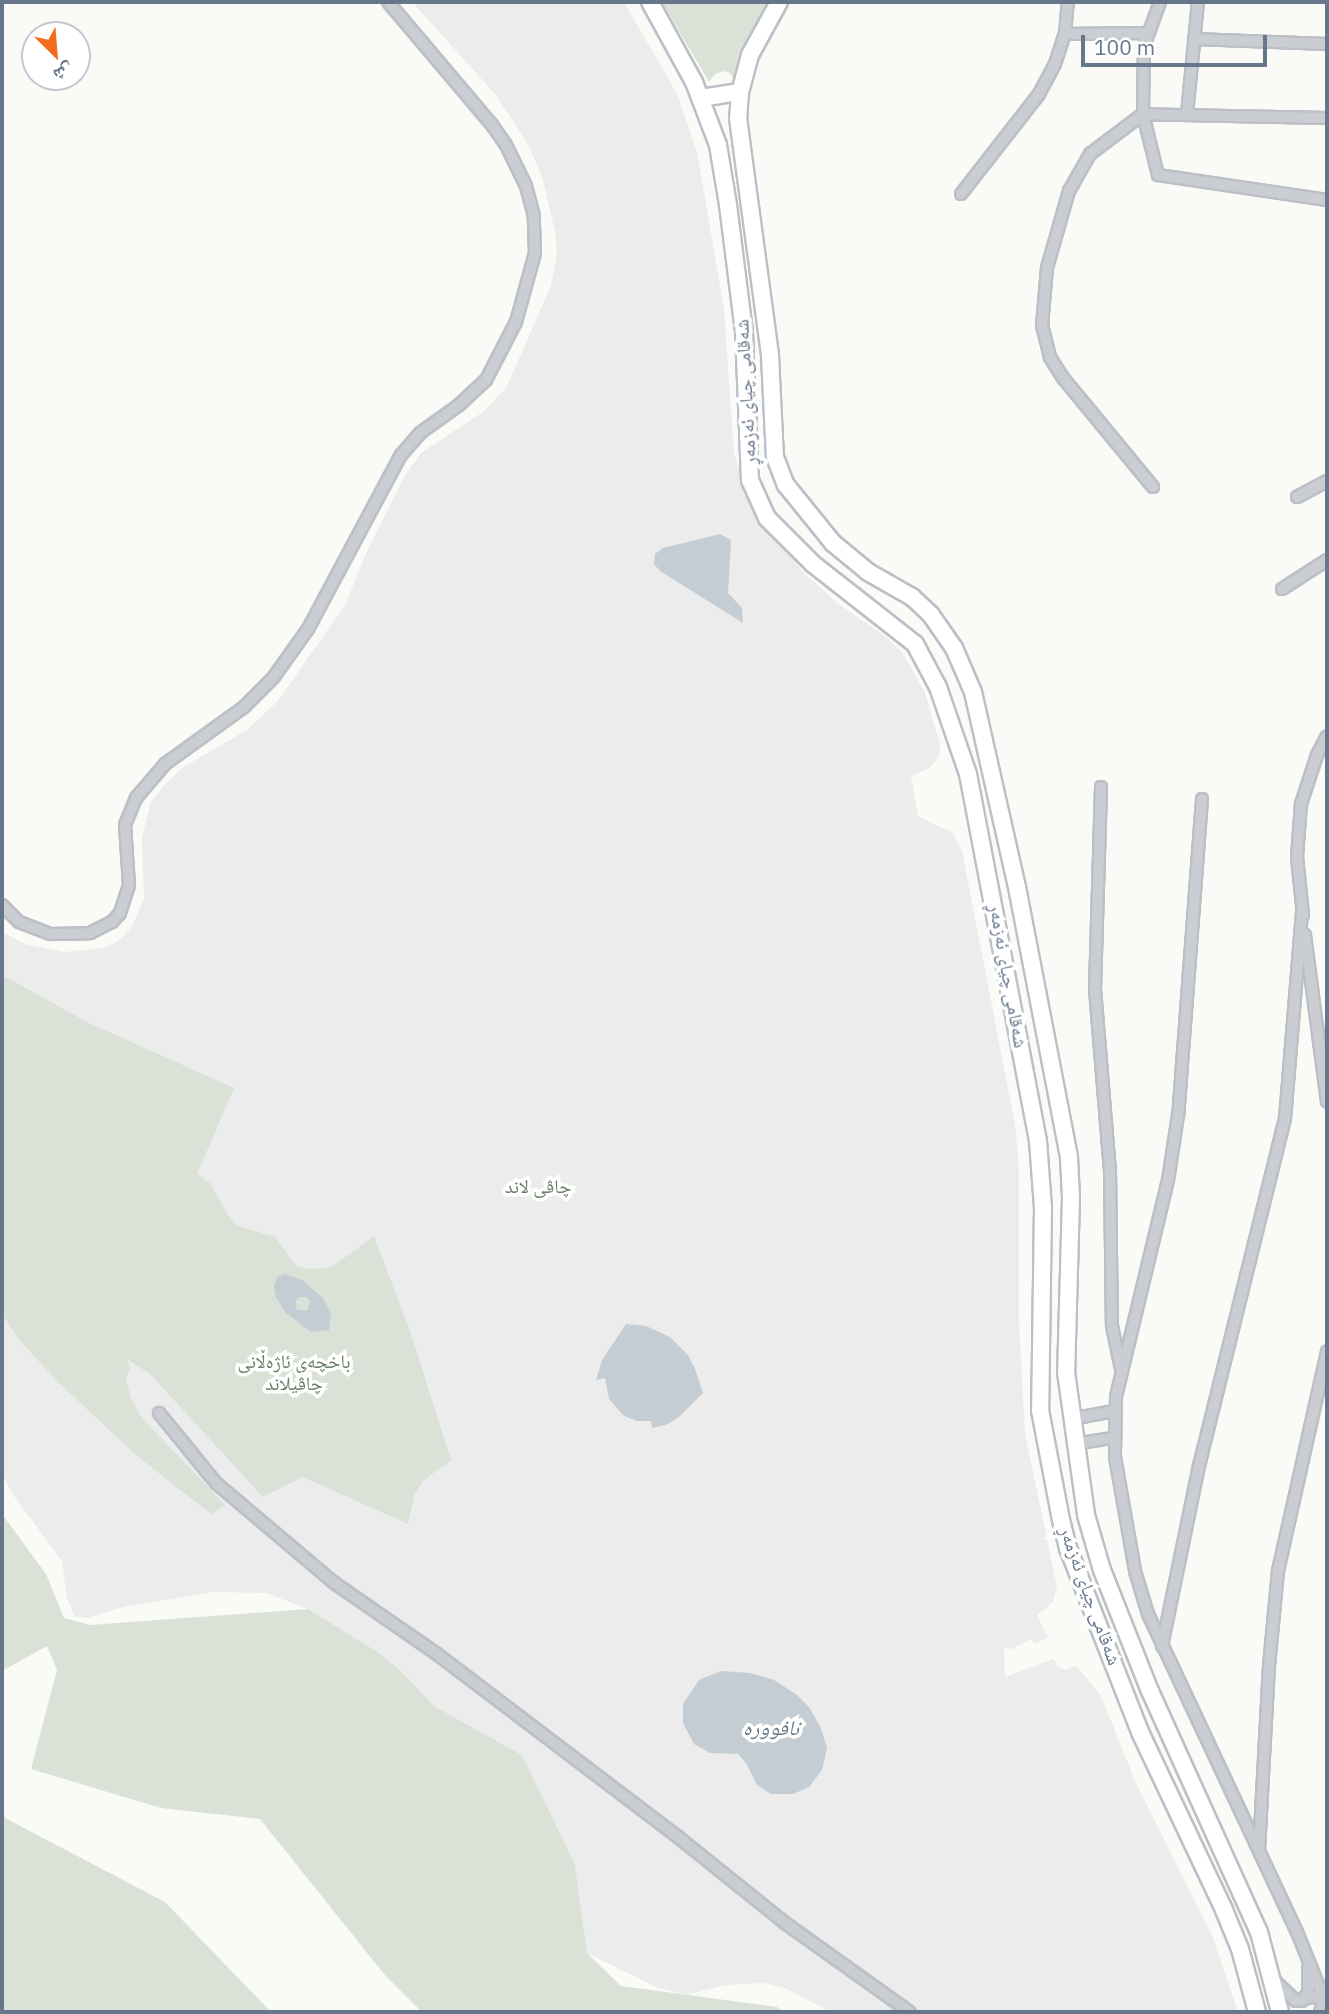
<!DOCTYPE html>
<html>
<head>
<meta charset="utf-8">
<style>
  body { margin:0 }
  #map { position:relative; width:1329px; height:2014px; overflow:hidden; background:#fafaf7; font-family:"IBM Plex Sans","Noto Naskh Arabic",sans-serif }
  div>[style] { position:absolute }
  .built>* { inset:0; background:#ebeceb }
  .green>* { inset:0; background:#dae2d8 }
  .water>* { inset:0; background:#c3cdd3 }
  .roads { filter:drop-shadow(2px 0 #bcc0c6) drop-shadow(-2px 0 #bcc0c6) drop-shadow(0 2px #bcc0c6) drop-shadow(0 -2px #bcc0c6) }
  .minor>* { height:10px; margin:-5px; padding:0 5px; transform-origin:5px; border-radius:5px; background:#cacdd1 }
  .secondary>* { height:16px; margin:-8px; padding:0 8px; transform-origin:8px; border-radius:8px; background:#fff }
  span { translate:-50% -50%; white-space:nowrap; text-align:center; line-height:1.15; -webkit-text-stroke:7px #fff; paint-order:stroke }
  .street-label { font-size:19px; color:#66768b }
  .park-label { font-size:19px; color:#647c62 }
  .water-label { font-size:21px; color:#637786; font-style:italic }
  .frame { position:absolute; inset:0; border:4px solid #66768b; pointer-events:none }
  .north { position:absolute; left:21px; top:21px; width:70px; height:70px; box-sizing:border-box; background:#fff; border:2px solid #c2c8d1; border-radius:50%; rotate:155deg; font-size:19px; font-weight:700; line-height:28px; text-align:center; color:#66768b }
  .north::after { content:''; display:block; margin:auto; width:24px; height:32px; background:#f36d1f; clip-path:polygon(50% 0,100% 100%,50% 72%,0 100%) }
  .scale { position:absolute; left:1081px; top:35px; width:186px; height:32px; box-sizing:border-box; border:4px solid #66768b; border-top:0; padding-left:9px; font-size:21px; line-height:24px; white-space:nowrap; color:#66768b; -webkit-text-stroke:5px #fff; paint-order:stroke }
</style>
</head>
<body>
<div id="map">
  <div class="built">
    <i style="clip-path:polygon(412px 2px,624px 2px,677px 94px,697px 152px,724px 309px,734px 454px,754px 512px,805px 574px,840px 605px,886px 637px,903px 653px,925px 693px,940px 744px,939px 756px,930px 768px,911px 776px,918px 816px,953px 833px,962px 851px,1015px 1125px,1019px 1169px,1019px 1322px,1025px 1434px,1057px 1587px,1053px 1602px,1037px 1615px,1048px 1638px,1034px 1644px,1031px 1639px,1012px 1649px,1004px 1648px,1005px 1677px,1054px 1659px,1057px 1666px,1066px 1670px,1076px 1665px,1101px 1696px,1135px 1781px,1212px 1936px,1238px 2012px,830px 2012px,785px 1988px,763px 1983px,725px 1985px,687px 1995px,656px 1987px,587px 1953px,575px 1864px,522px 1755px,434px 1706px,400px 1670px,376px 1651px,308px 1609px,266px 1593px,213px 1592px,123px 1607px,87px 1618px,75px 1617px,67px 1598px,62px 1561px,14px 1496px,2px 1474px,2px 932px,25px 944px,64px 952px,104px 948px,117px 942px,131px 928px,144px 899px,142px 838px,151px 802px,166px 783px,185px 766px,247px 730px,278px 701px,345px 605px,368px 549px,405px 476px,421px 453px,483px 412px,506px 388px,551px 286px,557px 254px,555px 232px,543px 180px,529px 146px,496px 95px)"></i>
  </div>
  <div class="green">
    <i style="clip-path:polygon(662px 2px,771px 2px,747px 41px,734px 80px,730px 73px,723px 71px,715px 74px,709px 82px)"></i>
    <i style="clip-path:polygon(2px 975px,89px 1023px,234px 1088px,197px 1174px,210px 1183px,228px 1215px,238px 1226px,275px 1237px,296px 1266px,309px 1269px,328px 1268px,340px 1261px,374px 1236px,410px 1331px,451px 1460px,424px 1480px,415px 1493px,408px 1524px,303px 1477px,263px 1497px,150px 1374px,127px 1359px,130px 1368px,126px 1378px,131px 1399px,142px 1418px,225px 1505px,211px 1514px,137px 1456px,59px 1383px,21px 1342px,2px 1314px)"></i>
    <i style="clip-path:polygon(2px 1514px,46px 1574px,64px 1618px,90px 1625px,308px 1609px,376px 1651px,400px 1670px,434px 1706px,522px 1755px,575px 1864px,587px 1953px,621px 1986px,777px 2007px,784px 2012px,422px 2012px,384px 1974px,260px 1819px,161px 1808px,31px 1769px,57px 1670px,47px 1646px,2px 1671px)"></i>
    <i style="clip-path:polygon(2px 1810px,5px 1818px,165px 1902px,271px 2012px,2px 2012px)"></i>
  </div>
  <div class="water">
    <i style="clip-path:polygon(720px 534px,731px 540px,728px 593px,742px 608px,743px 623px,660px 571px,654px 564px,655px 554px,663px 548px)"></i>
    <i style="clip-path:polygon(evenodd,285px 1274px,302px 1280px,323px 1298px,331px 1315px,329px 1330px,311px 1332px,285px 1312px,276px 1297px,274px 1286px,277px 1277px,285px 1274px,299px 1297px,307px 1297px,310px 1302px,307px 1311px,296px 1309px,296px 1301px,299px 1297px)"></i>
    <i style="clip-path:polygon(626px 1324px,646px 1326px,670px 1337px,688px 1355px,695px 1369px,703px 1393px,679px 1417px,666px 1425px,652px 1428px,651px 1421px,637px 1421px,624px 1416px,609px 1399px,605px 1378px,596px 1380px,602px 1360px)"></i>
    <i style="clip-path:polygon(721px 1671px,750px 1673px,774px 1680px,797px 1695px,809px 1707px,821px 1728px,827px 1748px,822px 1770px,809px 1787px,793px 1794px,771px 1794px,757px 1785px,746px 1763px,738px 1754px,710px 1753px,694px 1744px,683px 1723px,683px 1704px,699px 1680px)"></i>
  </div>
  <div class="roads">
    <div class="minor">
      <i style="left:1065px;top:34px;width:83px;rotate:-0.7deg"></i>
      <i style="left:1194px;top:39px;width:133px;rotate:2.2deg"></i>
      <i style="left:1187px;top:114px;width:113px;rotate:-84.4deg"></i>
      <i style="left:1327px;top:118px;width:184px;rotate:-178.8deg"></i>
      <i style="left:1143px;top:114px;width:63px;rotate:76.2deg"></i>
      <i style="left:1158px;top:175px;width:171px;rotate:8.4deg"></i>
      <i style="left:961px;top:194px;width:127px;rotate:-52deg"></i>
      <i style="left:1039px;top:94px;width:34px;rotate:-62deg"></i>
      <i style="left:1055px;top:64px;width:32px;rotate:-72deg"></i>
      <i style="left:1065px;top:34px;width:32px;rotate:-85deg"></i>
      <i style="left:1153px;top:487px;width:141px;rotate:-129.5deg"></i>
      <i style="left:1063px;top:378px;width:25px;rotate:-122deg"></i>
      <i style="left:1050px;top:357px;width:32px;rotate:-104deg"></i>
      <i style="left:1042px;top:326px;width:58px;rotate:-85.1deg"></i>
      <i style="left:1047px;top:268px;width:80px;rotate:-74.1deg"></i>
      <i style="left:1069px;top:191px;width:43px;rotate:-60.4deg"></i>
      <i style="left:1090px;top:154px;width:66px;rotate:-37deg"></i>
      <i style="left:1143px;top:114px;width:68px;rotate:-89.2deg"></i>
      <i style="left:1144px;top:46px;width:47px;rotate:-70deg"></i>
      <i style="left:1297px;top:497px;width:34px;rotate:-28deg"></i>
      <i style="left:1282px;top:589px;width:54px;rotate:-32.8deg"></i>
      <i style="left:1101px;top:787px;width:202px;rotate:91.7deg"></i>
      <i style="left:1095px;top:989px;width:182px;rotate:85.3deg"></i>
      <i style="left:1110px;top:1170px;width:156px;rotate:89.3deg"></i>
      <i style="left:1112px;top:1326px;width:44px;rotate:78.2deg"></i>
      <i style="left:1202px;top:799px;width:317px;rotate:94.3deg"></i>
      <i style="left:1178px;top:1115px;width:66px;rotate:98.7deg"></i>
      <i style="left:1168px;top:1180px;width:223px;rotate:103.5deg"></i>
      <i style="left:1116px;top:1397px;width:60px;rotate:91deg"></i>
      <i style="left:1115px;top:1457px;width:116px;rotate:80deg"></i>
      <i style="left:1135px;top:1571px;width:45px;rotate:73.2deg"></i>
      <i style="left:1148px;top:1614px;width:351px;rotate:64.9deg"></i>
      <i style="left:1297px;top:1932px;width:72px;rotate:68.1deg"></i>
      <i style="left:2px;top:905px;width:24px;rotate:45deg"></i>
      <i style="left:19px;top:922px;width:34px;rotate:21deg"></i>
      <i style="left:51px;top:934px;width:39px;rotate:-1deg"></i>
      <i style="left:90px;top:933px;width:25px;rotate:-27deg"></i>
      <i style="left:112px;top:922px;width:12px;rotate:-48deg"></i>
      <i style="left:120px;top:913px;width:29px;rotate:-72deg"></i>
      <i style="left:129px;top:885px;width:60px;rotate:-93.8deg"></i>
      <i style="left:125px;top:825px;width:29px;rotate:-68deg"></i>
      <i style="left:136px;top:798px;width:45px;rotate:-49.5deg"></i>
      <i style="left:165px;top:764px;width:97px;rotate:-35.8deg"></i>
      <i style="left:244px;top:707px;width:41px;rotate:-45deg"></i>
      <i style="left:273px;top:678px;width:60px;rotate:-54.5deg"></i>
      <i style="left:308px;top:629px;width:197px;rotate:-61.9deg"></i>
      <i style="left:401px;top:455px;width:29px;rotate:-49deg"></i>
      <i style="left:420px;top:433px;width:48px;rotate:-35.7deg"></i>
      <i style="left:459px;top:405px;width:37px;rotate:-43deg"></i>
      <i style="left:486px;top:380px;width:65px;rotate:-62.7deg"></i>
      <i style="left:516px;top:322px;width:72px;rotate:-74.6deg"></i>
      <i style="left:535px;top:253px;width:37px;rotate:-92deg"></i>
      <i style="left:534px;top:216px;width:31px;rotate:-105deg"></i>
      <i style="left:526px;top:186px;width:46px;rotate:-116deg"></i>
      <i style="left:506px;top:145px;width:24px;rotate:-125deg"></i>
      <i style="left:492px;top:125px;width:161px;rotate:-130.2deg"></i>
      <i style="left:1303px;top:915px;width:58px;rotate:-95.9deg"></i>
      <i style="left:1297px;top:857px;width:53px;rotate:-85.7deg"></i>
      <i style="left:1301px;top:804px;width:52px;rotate:-71.9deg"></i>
      <i style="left:1317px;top:755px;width:21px;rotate:-62deg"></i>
      <i style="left:1305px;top:935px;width:168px;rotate:82.5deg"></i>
      <i style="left:159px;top:1413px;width:90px;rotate:50.8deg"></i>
      <i style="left:216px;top:1483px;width:153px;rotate:40.2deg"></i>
      <i style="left:333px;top:1582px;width:126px;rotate:34.7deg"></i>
      <i style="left:437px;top:1654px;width:303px;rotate:37.2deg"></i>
      <i style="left:678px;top:1837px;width:137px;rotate:38.8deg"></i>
      <i style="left:785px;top:1923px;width:153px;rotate:35.5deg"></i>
      <i style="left:1071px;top:1419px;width:44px;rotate:-10.5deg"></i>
      <i style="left:1074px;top:1444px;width:39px;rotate:-9deg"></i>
      <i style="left:1162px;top:1646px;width:184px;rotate:-78.4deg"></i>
      <i style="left:1199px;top:1466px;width:357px;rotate:-76.1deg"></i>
      <i style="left:1285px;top:1119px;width:209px;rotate:-85.3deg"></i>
      <i style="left:1259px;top:1850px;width:184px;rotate:-86.9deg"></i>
      <i style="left:1269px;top:1666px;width:95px;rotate:-84.6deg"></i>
      <i style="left:1278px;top:1571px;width:225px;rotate:-77.4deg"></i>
      <i style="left:1274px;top:1980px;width:30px;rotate:44deg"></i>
      <i style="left:1296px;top:2001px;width:18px;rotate:-13deg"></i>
      <i style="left:1314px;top:1997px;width:13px;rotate:13deg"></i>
      <i style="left:1302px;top:2001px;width:10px;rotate:-53deg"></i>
      <i style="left:1308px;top:1993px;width:25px;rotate:-90deg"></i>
      <i style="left:1320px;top:2012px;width:26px;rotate:-74deg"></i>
    </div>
    <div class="secondary">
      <i style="left:650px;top:2px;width:91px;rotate:61.2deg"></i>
      <i style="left:694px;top:82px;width:67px;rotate:69.1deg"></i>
      <i style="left:718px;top:145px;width:61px;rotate:80.5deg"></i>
      <i style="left:728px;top:205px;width:128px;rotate:82.8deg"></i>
      <i style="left:744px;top:332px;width:148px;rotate:87.7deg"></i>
      <i style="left:750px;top:480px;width:42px;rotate:65.9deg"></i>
      <i style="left:767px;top:518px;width:65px;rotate:45deg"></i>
      <i style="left:813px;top:564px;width:130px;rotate:38.1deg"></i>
      <i style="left:915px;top:644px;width:49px;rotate:61.9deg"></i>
      <i style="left:938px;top:687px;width:92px;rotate:71deg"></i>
      <i style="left:968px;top:774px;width:374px;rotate:79.2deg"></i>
      <i style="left:1038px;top:1141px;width:66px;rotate:85.7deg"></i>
      <i style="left:1043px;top:1207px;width:203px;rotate:90.8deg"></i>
      <i style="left:1040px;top:1410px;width:112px;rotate:79.2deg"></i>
      <i style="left:1061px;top:1520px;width:29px;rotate:76deg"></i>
      <i style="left:1068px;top:1548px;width:198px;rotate:68.6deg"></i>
      <i style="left:1140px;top:1732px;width:197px;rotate:64.7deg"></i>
      <i style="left:1224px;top:1910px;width:42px;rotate:67.7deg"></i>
      <i style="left:1240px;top:1949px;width:65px;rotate:74.9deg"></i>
      <i style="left:779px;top:2px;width:60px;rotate:118.7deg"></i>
      <i style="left:750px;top:55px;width:38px;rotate:105deg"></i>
      <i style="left:740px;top:92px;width:26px;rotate:94deg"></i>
      <i style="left:738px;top:118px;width:240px;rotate:82.3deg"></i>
      <i style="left:770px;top:356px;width:101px;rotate:87.2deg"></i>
      <i style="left:775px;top:457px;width:30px;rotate:69deg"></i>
      <i style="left:786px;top:485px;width:75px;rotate:51deg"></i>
      <i style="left:833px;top:543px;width:45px;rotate:39.6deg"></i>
      <i style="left:868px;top:572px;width:51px;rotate:29.6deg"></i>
      <i style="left:912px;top:597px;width:26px;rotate:43deg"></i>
      <i style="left:931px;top:615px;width:40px;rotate:55.1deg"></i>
      <i style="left:954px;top:648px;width:48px;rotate:66.6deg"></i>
      <i style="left:973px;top:692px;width:200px;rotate:77.3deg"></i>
      <i style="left:1017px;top:887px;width:276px;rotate:79.1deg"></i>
      <i style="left:1069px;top:1158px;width:40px;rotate:87.1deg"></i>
      <i style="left:1071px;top:1198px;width:174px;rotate:91.6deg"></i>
      <i style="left:1066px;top:1372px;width:144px;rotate:82deg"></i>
      <i style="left:1086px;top:1515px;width:57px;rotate:73.8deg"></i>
      <i style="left:1102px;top:1570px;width:130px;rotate:68.4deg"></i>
      <i style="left:1150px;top:1691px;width:265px;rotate:65.7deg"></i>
      <i style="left:1259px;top:1932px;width:83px;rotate:75.3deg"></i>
      <i style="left:701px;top:98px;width:39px;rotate:-9deg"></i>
    </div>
  </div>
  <div class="street-label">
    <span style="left:746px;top:392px;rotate:-93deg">شەقامی چیای ئەزمەڕ</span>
    <span style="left:1008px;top:976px;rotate:80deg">شەقامی چیای ئەزمەڕ</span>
    <span style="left:1090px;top:1596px;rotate:70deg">شەقامی چیای ئەزمەڕ</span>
  </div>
  <div class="park-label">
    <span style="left:538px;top:1187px">چاڤی لاند</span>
    <span style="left:294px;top:1373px">باخچەی ئاژەڵانی<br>چاڤیلاند</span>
  </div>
  <div class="water-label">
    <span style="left:771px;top:1727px">نافوورە</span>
  </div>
  <div class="frame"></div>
  <div class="north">ش</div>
  <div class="scale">100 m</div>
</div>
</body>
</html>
